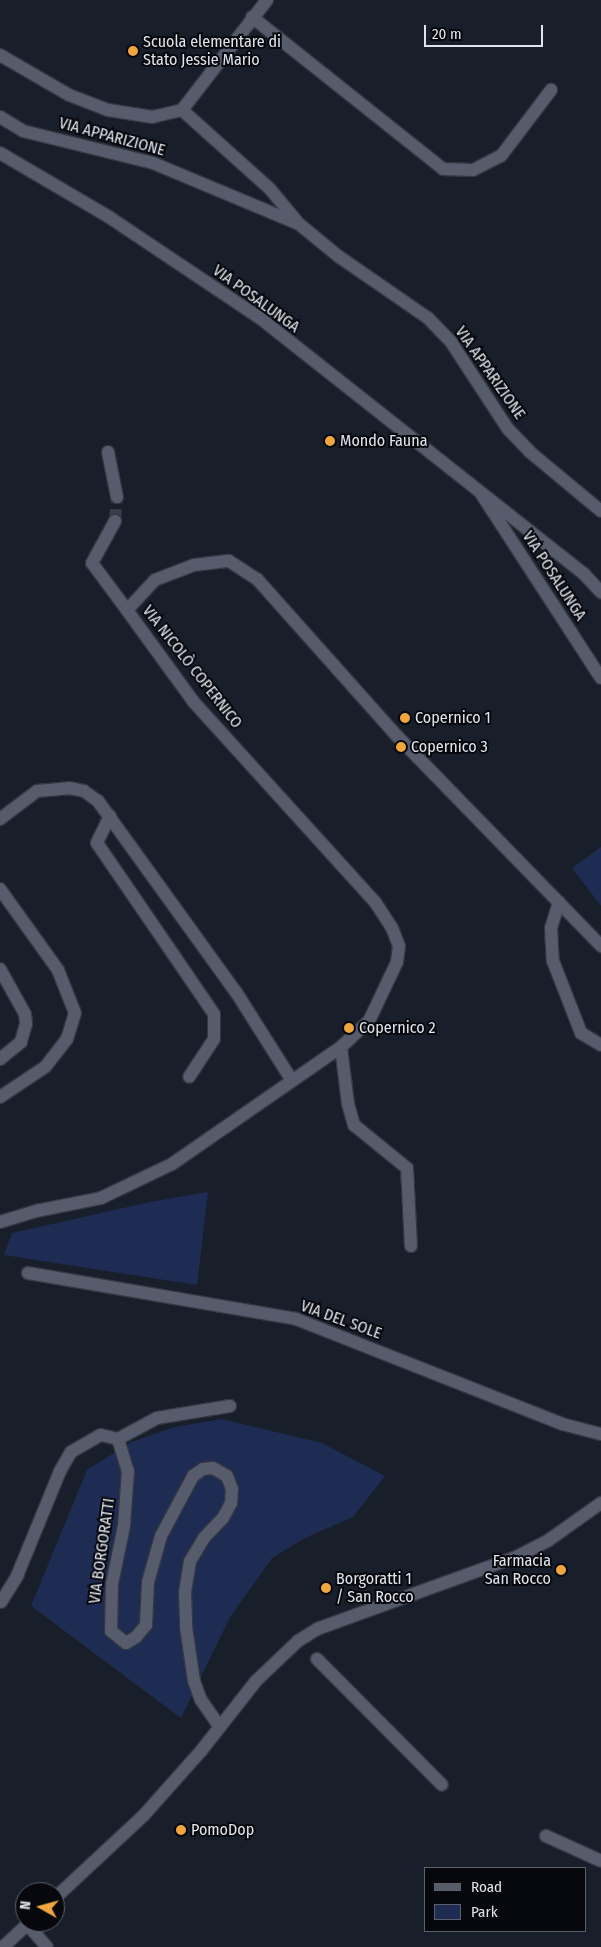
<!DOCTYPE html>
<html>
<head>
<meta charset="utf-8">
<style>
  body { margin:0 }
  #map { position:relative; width:601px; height:1947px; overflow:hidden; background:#191e2b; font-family:"Fira Sans Condensed",sans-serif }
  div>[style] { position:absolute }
  .green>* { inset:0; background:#1e2b52 }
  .pedestrian-tunnel>* { height:12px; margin-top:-6px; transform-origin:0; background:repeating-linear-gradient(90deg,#373c48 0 12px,transparent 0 18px) }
  .roads { filter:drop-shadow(1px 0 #353843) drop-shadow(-1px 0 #353843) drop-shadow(0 1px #353843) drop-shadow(0 -1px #353843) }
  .pedestrian>* { height:12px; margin:-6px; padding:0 6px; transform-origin:6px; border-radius:6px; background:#565c6c }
  .minor>* { height:12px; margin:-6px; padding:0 6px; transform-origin:6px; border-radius:6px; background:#565c6c }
  .tertiary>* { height:12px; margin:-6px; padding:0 6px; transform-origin:6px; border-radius:6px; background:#565c6c }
  .secondary>* { height:12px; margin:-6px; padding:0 6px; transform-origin:6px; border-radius:6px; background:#565c6c }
  .dots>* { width:14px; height:14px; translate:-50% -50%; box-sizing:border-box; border:2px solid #07080e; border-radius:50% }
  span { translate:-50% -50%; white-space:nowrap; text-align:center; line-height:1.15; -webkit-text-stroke:4px #07080e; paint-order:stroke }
  .poi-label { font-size:16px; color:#e0e4ed }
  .left { translate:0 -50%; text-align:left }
  .right { translate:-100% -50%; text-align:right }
  .street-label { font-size:16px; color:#e0e4ed }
  .legend { position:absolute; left:424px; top:1867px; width:162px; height:65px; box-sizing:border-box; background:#07080e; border:1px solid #5e6067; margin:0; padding:6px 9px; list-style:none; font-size:15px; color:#e0e4ed }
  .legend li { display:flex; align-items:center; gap:10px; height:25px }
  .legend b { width:25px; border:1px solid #5e6067 }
  .north { position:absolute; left:15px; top:1882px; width:50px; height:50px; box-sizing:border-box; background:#07080e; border:1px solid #5e6067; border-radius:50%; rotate:277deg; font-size:14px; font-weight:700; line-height:20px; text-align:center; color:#e0e4ed }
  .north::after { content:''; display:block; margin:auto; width:18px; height:22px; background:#f0a63e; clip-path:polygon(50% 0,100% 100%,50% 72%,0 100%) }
  .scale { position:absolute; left:424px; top:25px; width:119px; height:22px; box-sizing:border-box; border:2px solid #e0e4ed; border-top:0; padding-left:6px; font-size:15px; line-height:18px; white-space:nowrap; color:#e0e4ed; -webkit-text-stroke:4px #07080e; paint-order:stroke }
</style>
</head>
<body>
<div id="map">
  <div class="green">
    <i style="clip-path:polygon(601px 847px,601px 906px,572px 868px)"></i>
    <i style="clip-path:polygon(208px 1192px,197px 1285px,4px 1255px,12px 1233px,150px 1202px)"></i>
    <i style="clip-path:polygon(222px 1419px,322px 1443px,385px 1476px,353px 1517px,305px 1538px,272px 1558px,230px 1617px,181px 1718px,31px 1606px,87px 1470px,131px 1442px,175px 1427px)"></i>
  </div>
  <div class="pedestrian-tunnel">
    <i style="left:115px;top:521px;width:24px;rotate:-85deg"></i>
  </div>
  <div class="roads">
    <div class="pedestrian">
      <i style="left:0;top:117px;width:27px;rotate:31deg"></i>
      <i style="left:23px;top:131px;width:134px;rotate:13.8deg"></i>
      <i style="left:153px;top:163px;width:158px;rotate:22.7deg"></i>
      <i style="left:108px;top:452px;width:46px;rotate:78.7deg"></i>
      <i style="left:115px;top:521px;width:48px;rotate:118.7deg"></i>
      <i style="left:92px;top:563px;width:59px;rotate:53.3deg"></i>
      <i style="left:28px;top:1273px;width:272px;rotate:9.7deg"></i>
      <i style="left:296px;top:1319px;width:286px;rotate:21.5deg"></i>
      <i style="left:562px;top:1424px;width:40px;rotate:14.4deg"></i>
      <i style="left:317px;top:1659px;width:177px;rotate:45.2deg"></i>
    </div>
    <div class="minor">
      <i style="left:252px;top:17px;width:244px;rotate:38.5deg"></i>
      <i style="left:443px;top:169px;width:30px;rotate:2deg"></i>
      <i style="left:473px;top:170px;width:31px;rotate:-27deg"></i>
      <i style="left:501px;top:156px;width:83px;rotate:-52.9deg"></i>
      <i style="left:0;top:55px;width:80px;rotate:30.1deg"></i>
      <i style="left:69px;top:95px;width:42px;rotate:21deg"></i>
      <i style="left:108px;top:110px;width:45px;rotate:9deg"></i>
      <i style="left:152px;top:117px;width:31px;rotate:-13deg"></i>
      <i style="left:182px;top:110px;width:139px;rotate:-52.3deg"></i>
      <i style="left:182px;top:110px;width:118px;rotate:41.9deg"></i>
      <i style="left:270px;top:189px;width:45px;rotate:50.4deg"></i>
      <i style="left:299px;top:224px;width:50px;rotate:39.4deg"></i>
      <i style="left:338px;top:256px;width:109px;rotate:34.6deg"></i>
      <i style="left:428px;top:318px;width:33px;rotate:46deg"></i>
      <i style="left:451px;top:342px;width:104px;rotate:56.8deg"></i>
      <i style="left:508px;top:429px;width:32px;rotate:46deg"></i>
      <i style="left:530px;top:452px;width:92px;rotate:39.7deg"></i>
      <i style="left:110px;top:816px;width:30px;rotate:116deg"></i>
      <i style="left:97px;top:843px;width:207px;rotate:55.6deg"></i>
      <i style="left:214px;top:1014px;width:25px;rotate:90deg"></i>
      <i style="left:214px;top:1039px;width:45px;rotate:123.3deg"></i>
      <i style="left:0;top:819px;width:46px;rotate:-37.1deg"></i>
      <i style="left:37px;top:791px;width:32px;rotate:-5deg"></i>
      <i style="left:69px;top:788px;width:15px;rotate:11deg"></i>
      <i style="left:84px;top:791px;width:17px;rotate:36deg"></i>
      <i style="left:98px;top:801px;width:236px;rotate:54.2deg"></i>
      <i style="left:236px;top:992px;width:103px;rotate:57.7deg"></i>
      <i style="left:0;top:889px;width:100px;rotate:54.4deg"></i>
      <i style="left:58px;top:970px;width:46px;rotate:68.4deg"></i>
      <i style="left:75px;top:1013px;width:27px;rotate:107deg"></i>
      <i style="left:67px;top:1039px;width:36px;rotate:128deg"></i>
      <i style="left:45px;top:1067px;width:54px;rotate:146.3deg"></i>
      <i style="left:559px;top:902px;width:27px;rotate:107deg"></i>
      <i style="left:551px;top:928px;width:33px;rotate:87deg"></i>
      <i style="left:553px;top:961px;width:77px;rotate:68.7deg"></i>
      <i style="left:581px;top:1033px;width:23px;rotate:31deg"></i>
      <i style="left:0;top:969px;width:51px;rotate:60.9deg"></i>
      <i style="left:25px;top:1014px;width:10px;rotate:84deg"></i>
      <i style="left:26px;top:1024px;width:19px;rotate:106deg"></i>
      <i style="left:21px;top:1042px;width:27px;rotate:141deg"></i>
      <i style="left:341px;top:1047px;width:57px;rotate:83deg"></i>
      <i style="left:348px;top:1104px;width:22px;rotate:74deg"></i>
      <i style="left:354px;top:1125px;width:68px;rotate:39.1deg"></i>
      <i style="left:407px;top:1168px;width:78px;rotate:87.1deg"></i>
      <i style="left:0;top:1222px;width:38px;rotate:-17deg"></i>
      <i style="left:36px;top:1211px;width:66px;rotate:-11.3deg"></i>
      <i style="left:101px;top:1198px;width:79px;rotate:-25.6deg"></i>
      <i style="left:172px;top:1164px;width:206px;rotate:-34.7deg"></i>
      <i style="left:341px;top:1047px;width:38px;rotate:-43deg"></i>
      <i style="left:369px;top:1021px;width:65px;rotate:-64.6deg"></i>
      <i style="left:397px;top:962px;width:16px;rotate:-83deg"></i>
      <i style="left:399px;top:946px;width:19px;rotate:-111deg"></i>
      <i style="left:392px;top:928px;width:31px;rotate:-123deg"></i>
      <i style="left:375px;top:902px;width:271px;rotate:-132.2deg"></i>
      <i style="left:193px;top:701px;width:112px;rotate:-126deg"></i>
      <i style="left:127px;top:610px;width:41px;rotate:-47deg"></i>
      <i style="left:155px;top:580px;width:42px;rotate:-21deg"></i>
      <i style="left:194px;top:565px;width:35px;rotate:-7deg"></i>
      <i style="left:229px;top:561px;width:33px;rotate:33deg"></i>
      <i style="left:257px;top:579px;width:210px;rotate:48.3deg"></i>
      <i style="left:397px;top:736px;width:293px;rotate:45.8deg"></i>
      <i style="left:118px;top:1439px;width:44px;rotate:-28.3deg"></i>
      <i style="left:157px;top:1418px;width:74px;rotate:-9.3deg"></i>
      <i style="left:1px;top:1602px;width:31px;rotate:-58deg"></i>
      <i style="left:17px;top:1576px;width:113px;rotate:-67.7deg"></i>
      <i style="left:60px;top:1471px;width:22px;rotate:-60deg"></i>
      <i style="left:71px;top:1452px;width:34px;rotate:-30deg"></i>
      <i style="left:101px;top:1435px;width:17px;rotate:13deg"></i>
      <i style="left:118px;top:1439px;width:34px;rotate:73deg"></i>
      <i style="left:128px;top:1471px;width:55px;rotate:94.2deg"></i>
      <i style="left:124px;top:1526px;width:59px;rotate:101.7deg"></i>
      <i style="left:112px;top:1584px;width:47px;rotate:91.2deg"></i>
      <i style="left:111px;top:1631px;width:19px;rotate:39deg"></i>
      <i style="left:126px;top:1643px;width:12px;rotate:-31deg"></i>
      <i style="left:136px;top:1637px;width:16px;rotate:-50deg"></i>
      <i style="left:146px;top:1625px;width:43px;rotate:-87.3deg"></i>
      <i style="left:148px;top:1582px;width:48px;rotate:-74.2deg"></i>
      <i style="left:161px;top:1536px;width:68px;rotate:-61.9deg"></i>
      <i style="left:193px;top:1476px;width:12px;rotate:-35deg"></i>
      <i style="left:203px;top:1469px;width:10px;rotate:-6deg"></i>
      <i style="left:213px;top:1468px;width:16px;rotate:30deg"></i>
      <i style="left:227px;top:1476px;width:14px;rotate:69deg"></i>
      <i style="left:232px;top:1489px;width:14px;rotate:94deg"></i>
      <i style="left:231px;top:1503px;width:17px;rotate:118deg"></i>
      <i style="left:223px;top:1518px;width:28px;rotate:134deg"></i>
      <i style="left:204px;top:1538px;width:27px;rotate:121deg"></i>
      <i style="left:190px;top:1561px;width:31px;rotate:99deg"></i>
      <i style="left:185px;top:1592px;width:35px;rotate:88deg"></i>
      <i style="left:186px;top:1627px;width:55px;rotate:81.6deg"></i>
      <i style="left:194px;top:1681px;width:20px;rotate:70deg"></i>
      <i style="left:201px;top:1700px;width:33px;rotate:55deg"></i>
      <i style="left:546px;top:1836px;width:60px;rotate:24.4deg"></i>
      <i style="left:27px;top:1924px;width:30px;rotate:49deg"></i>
    </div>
    <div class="tertiary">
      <i style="left:482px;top:495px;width:218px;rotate:57deg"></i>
      <i style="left:55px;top:1898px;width:122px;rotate:-43deg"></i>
      <i style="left:144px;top:1815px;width:86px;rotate:-48.3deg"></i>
      <i style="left:201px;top:1751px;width:89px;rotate:-51.8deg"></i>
      <i style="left:256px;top:1681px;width:58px;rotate:-43.6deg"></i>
      <i style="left:298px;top:1641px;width:22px;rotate:-32deg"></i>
      <i style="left:317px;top:1629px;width:212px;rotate:-19.9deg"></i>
      <i style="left:516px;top:1557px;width:37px;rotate:-27deg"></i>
      <i style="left:549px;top:1540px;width:64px;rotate:-35.4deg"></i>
      <i style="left:3px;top:1947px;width:37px;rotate:-43deg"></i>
    </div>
    <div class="secondary">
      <i style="left:0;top:153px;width:126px;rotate:30.4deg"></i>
      <i style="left:109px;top:217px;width:182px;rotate:33.8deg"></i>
      <i style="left:260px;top:318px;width:413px;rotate:38.3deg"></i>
      <i style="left:584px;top:574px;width:25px;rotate:47deg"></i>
    </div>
  </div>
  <div class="dots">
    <i style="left:133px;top:51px;background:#f0a63e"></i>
    <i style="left:330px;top:441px;background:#f0a63e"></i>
    <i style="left:405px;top:718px;background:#f0a63e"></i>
    <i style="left:401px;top:747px;background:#f0a63e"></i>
    <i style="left:349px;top:1028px;background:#f0a63e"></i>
    <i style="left:561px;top:1570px;background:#f0a63e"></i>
    <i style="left:326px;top:1588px;background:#f0a63e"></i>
    <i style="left:181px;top:1830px;background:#f0a63e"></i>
  </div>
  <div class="poi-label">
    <span class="left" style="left:143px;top:51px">Scuola elementare di<br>Stato Jessie Mario</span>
    <span class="left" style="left:340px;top:441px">Mondo Fauna</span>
    <span class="left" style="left:415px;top:718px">Copernico 1</span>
    <span class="left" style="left:411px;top:747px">Copernico 3</span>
    <span class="left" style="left:359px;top:1028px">Copernico 2</span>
    <span class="right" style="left:551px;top:1570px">Farmacia<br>San Rocco</span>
    <span class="left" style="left:336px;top:1588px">Borgoratti 1<br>/ San Rocco</span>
    <span class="left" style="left:191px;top:1830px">PomoDop</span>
  </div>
  <div class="street-label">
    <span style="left:112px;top:137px;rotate:15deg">VIA APPARIZIONE</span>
    <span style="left:256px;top:299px;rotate:36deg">VIA POSALUNGA</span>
    <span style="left:490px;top:373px;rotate:55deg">VIA APPARIZIONE</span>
    <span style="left:554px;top:576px;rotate:57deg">VIA POSALUNGA</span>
    <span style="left:192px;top:667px;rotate:52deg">VIA NICOLÒ COPERNICO</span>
    <span style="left:341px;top:1320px;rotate:20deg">VIA DEL SOLE</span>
    <span style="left:102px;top:1551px;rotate:-82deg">VIA BORGORATTI</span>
  </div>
  <ul class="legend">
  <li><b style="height:6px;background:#565c6c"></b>Road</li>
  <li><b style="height:14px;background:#1e2b52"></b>Park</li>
  </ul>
  <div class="north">N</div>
  <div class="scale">20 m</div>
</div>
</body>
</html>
